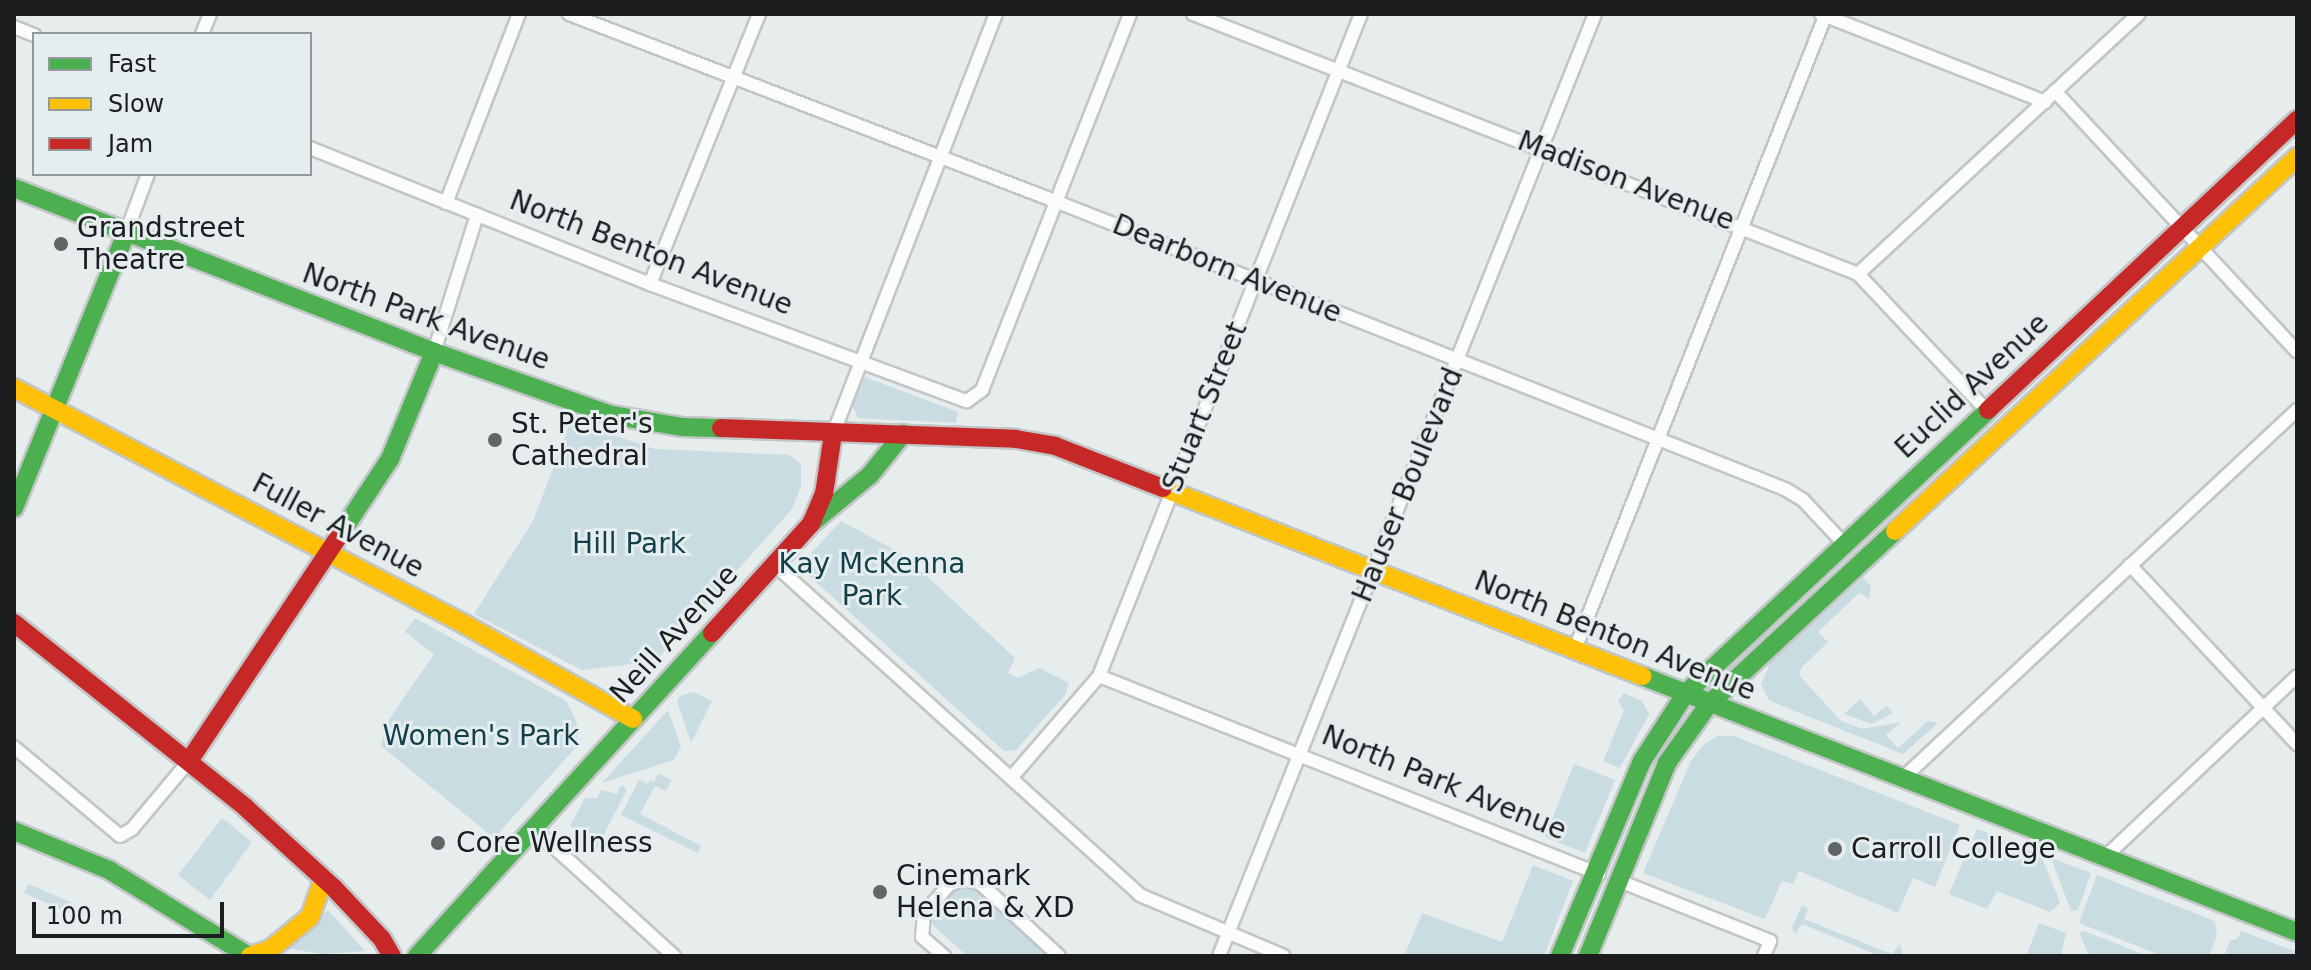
<!DOCTYPE html>
<html>
<head>
<meta charset="utf-8">
<style>
  body { margin:0 }
  #map { position:relative; width:2311px; height:970px; overflow:hidden; background:#e7eced; font-family:"DejaVu Sans",sans-serif }
  div>[style] { position:absolute }
  .green>* { inset:0; background:#c8dce2 }
  .roads { filter:drop-shadow(2px 0 #c3c6c7) drop-shadow(-2px 0 #c3c6c7) drop-shadow(0 2px #c3c6c7) drop-shadow(0 -2px #c3c6c7) }
  .street>* { height:12px; margin:-6px; padding:0 6px; transform-origin:6px; border-radius:6px; background:#fbfcfc }
  .fast>* { height:18px; margin:-9px; padding:0 9px; transform-origin:9px; border-radius:9px; background:#4caf50 }
  .slow>* { height:18px; margin:-9px; padding:0 9px; transform-origin:9px; border-radius:9px; background:#ffc107 }
  .jam>* { height:18px; margin:-9px; padding:0 9px; transform-origin:9px; border-radius:9px; background:#c62828 }
  .dots>* { width:22px; height:22px; translate:-50% -50%; box-sizing:border-box; border:4px solid #e5edef; border-radius:50% }
  span { translate:-50% -50%; white-space:nowrap; text-align:center; line-height:1.15; -webkit-text-stroke:6px #e5edef; paint-order:stroke }
  .street-label { font-size:28px; color:#1b1d1e }
  .poi-label { font-size:28px; color:#1b1d1e }
  .left { translate:0 -50%; text-align:left }
  .park-label { font-size:28px; color:#123f49 }
  .frame { position:absolute; inset:0; border:16px solid #1b1d1e; pointer-events:none }
  .legend { position:absolute; left:32px; top:32px; width:280px; height:144px; box-sizing:border-box; background:#e5edef; border:2px solid #949a9b; margin:0; padding:10px 14px; list-style:none; font-size:24px; color:#1b1d1e }
  .legend li { display:flex; align-items:center; gap:16px; height:40px }
  .legend b { width:40px; border:2px solid #949a9b }
  .scale { position:absolute; left:32px; top:902px; width:192px; height:36px; box-sizing:border-box; border:4px solid #1b1d1e; border-top:0; padding-left:10px; font-size:24px; line-height:28px; white-space:nowrap; color:#1b1d1e; -webkit-text-stroke:6px #e5edef; paint-order:stroke }
</style>
</head>
<body>
<div id="map">
  <div class="green">
    <i style="clip-path:polygon(862px 376px,958px 412px,956px 423px,858px 418px,852px 404px)"></i>
    <i style="clip-path:polygon(571px 421px,655px 449px,789px 455px,801px 464px,801px 486px,792px 509px,656px 661px,582px 670px,474px 614px,533px 521px)"></i>
    <i style="clip-path:polygon(841px 521px,904px 555px,1015px 658px,1008px 673px,1018px 678px,1039px 668px,1069px 683px,1065px 695px,1016px 750px,1004px 751px,808px 575px,805px 560px)"></i>
    <i style="clip-path:polygon(1863px 578px,1871px 586px,1869px 599px,1859px 593px,1818px 632px,1828px 642px,1802px 667px,1799px 675px,1841px 721px,1863px 729px,1901px 722px,1886px 735px,1898px 748px,1928px 721px,1938px 723px,1903px 754px,1777px 704px,1769px 700px,1761px 685px,1770px 663px)"></i>
    <i style="clip-path:polygon(415px 618px,566px 701px,577px 723px,578px 745px,494px 838px,381px 746px,386px 724px,434px 654px,405px 632px)"></i>
    <i style="clip-path:polygon(693px 692px,712px 701px,691px 743px,677px 701px,680px 696px)"></i>
    <i style="clip-path:polygon(1624px 693px,1642px 701px,1649px 714px,1620px 768px,1603px 761px,1624px 711px,1618px 701px)"></i>
    <i style="clip-path:polygon(1860px 699px,1874px 716px,1887px 706px,1893px 713px,1872px 724px,1844px 714px)"></i>
    <i style="clip-path:polygon(668px 710px,681px 747px,673px 760px,602px 783px)"></i>
    <i style="clip-path:polygon(1718px 736px,1734px 736px,1960px 825px,1935px 887px,1913px 878px,1898px 913px,1799px 871px,1793px 884px,1782px 881px,1765px 919px,1643px 873px,1691px 761px,1704px 744px)"></i>
    <i style="clip-path:polygon(1574px 764px,1615px 780px,1585px 853px,1545px 837px)"></i>
    <i style="clip-path:polygon(658px 773px,671px 780px,666px 791px,655px 786px,640px 814px,701px 846px,698px 853px,621px 815px,639px 780px,647px 784px,650px 780px,654px 782px)"></i>
    <i style="clip-path:polygon(621px 785px,627px 789px,596px 850px,570px 826px,585px 798px,597px 798px,601px 790px,617px 794px)"></i>
    <i style="clip-path:polygon(222px 818px,252px 842px,210px 900px,178px 875px)"></i>
    <i style="clip-path:polygon(1977px 829px,2041px 855px,2060px 903px,2050px 912px,1997px 891px,1987px 909px,1949px 894px)"></i>
    <i style="clip-path:polygon(2051px 858px,2091px 873px,2078px 910px,2071px 911px)"></i>
    <i style="clip-path:polygon(1533px 865px,1573px 881px,1544px 956px,1404px 956px,1422px 913px,1502px 942px)"></i>
    <i style="clip-path:polygon(2097px 875px,2215px 921px,2217px 936px,2209px 956px,2162px 956px,2079px 923px)"></i>
    <i style="clip-path:polygon(28px 884px,75px 904px,71px 914px,24px 893px)"></i>
    <i style="clip-path:polygon(964px 886px,976px 889px,1048px 956px,967px 956px,933px 925px,931px 917px,950px 891px)"></i>
    <i style="clip-path:polygon(1805px 906px,1808px 909px,1804px 919px,1892px 954px,1900px 944px,1903px 956px,1880px 956px,1802px 924px,1795px 934px,1792px 928px,1801px 907px)"></i>
    <i style="clip-path:polygon(328px 910px,365px 951px,323px 954px,285px 948px)"></i>
    <i style="clip-path:polygon(2039px 923px,2066px 933px,2061px 956px,2026px 956px)"></i>
    <i style="clip-path:polygon(2084px 931px,2147px 956px,2089px 956px,2079px 932px)"></i>
    <i style="clip-path:polygon(2241px 931px,2297px 952px,2297px 956px,2224px 956px,2230px 941px,2238px 938px)"></i>
  </div>
  <div class="roads">
    <div class="street">
      <i style="left:569px;top:14px;width:521px;rotate:21.05deg"></i>
      <i style="left:1055px;top:201px;width:785px;rotate:21.53deg"></i>
      <i style="left:1785px;top:489px;width:21px;rotate:31deg"></i>
      <i style="left:1803px;top:500px;width:63px;rotate:46.9deg"></i>
      <i style="left:1193px;top:14px;width:714px;rotate:21.35deg"></i>
      <i style="left:1858px;top:274px;width:191px;rotate:46.7deg"></i>
      <i style="left:1821px;top:14px;width:241px;rotate:21.4deg"></i>
      <i style="left:14px;top:27px;width:22px;rotate:22deg"></i>
      <i style="left:202px;top:34px;width:22px;rotate:-68deg"></i>
      <i style="left:2055px;top:91px;width:355px;rotate:47.1deg"></i>
      <i style="left:310px;top:148px;width:366px;rotate:21.8deg"></i>
      <i style="left:650px;top:284px;width:338px;rotate:20.3deg"></i>
      <i style="left:967px;top:401px;width:19px;rotate:-36deg"></i>
      <i style="left:982px;top:390px;width:404px;rotate:-68.5deg"></i>
      <i style="left:446px;top:203px;width:203px;rotate:-68.9deg"></i>
      <i style="left:126px;top:233px;width:63px;rotate:-69.6deg"></i>
      <i style="left:1858px;top:274px;width:383px;rotate:-42.8deg"></i>
      <i style="left:650px;top:284px;width:291px;rotate:-68deg"></i>
      <i style="left:434px;top:352px;width:144px;rotate:-72.6deg"></i>
      <i style="left:833px;top:434px;width:451px;rotate:-68.8deg"></i>
      <i style="left:775px;top:565px;width:492px;rotate:42.1deg"></i>
      <i style="left:1140px;top:895px;width:156px;rotate:23deg"></i>
      <i style="left:2130px;top:565px;width:245px;rotate:47deg"></i>
      <i style="left:1575px;top:649px;width:683px;rotate:-68.43deg"></i>
      <i style="left:1099px;top:676px;width:538px;rotate:21.6deg"></i>
      <i style="left:14px;top:747px;width:138px;rotate:40deg"></i>
      <i style="left:120px;top:836px;width:14px;rotate:-30deg"></i>
      <i style="left:132px;top:829px;width:89px;rotate:-50deg"></i>
      <i style="left:1011px;top:778px;width:135px;rotate:-49.2deg"></i>
      <i style="left:1099px;top:676px;width:712px;rotate:-68.41deg"></i>
      <i style="left:1902px;top:779px;width:541px;rotate:-43.05deg"></i>
      <i style="left:534px;top:829px;width:189px;rotate:42.2deg"></i>
      <i style="left:2104px;top:858px;width:265px;rotate:-43.3deg"></i>
      <i style="left:1617px;top:880px;width:165px;rotate:21.7deg"></i>
      <i style="left:1770px;top:941px;width:16px;rotate:112deg"></i>
      <i style="left:944px;top:956px;width:29px;rotate:-139deg"></i>
      <i style="left:922px;top:937px;width:24px;rotate:-85deg"></i>
      <i style="left:924px;top:913px;width:38px;rotate:-48deg"></i>
      <i style="left:949px;top:885px;width:16px;rotate:-22deg"></i>
      <i style="left:964px;top:879px;width:18px;rotate:16deg"></i>
      <i style="left:981px;top:884px;width:106px;rotate:42.7deg"></i>
      <i style="left:1219px;top:956px;width:1014px;rotate:-68.24deg"></i>
    </div>
    <div class="fast">
      <i style="left:14px;top:188px;width:451px;rotate:21.3deg"></i>
      <i style="left:434px;top:352px;width:188px;rotate:19.6deg"></i>
      <i style="left:611px;top:415px;width:73px;rotate:9.5deg"></i>
      <i style="left:683px;top:427px;width:38px;rotate:2deg"></i>
      <i style="left:14px;top:508px;width:297px;rotate:-67.8deg"></i>
      <i style="left:813px;top:522px;width:74px;rotate:-39.5deg"></i>
      <i style="left:870px;top:475px;width:53px;rotate:-51.2deg"></i>
      <i style="left:339px;top:536px;width:92px;rotate:-56.5deg"></i>
      <i style="left:390px;top:459px;width:116px;rotate:-67.6deg"></i>
      <i style="left:1642px;top:676px;width:703px;rotate:21.35deg"></i>
      <i style="left:14px;top:831px;width:103px;rotate:22.3deg"></i>
      <i style="left:109px;top:870px;width:164px;rotate:31.6deg"></i>
      <i style="left:417px;top:956px;width:437px;rotate:-47.6deg"></i>
      <i style="left:1560px;top:956px;width:212px;rotate:-67.2deg"></i>
      <i style="left:1642px;top:761px;width:81px;rotate:-57.1deg"></i>
      <i style="left:1686px;top:693px;width:414px;rotate:-43.1deg"></i>
      <i style="left:1588px;top:956px;width:209px;rotate:-67.7deg"></i>
      <i style="left:1667px;top:763px;width:72px;rotate:-54.6deg"></i>
      <i style="left:1709px;top:704px;width:254px;rotate:-42.9deg"></i>
    </div>
    <div class="slow">
      <i style="left:14px;top:388px;width:508px;rotate:27.67deg"></i>
      <i style="left:464px;top:624px;width:194px;rotate:29.3deg"></i>
      <i style="left:1163px;top:488px;width:515px;rotate:21.43deg"></i>
      <i style="left:1895px;top:531px;width:549px;rotate:-42.93deg"></i>
      <i style="left:250px;top:956px;width:22px;rotate:-18deg"></i>
      <i style="left:271px;top:949px;width:50px;rotate:-39.4deg"></i>
      <i style="left:310px;top:917px;width:41px;rotate:-70.3deg"></i>
    </div>
    <div class="jam">
      <i style="left:1988px;top:410px;width:424px;rotate:-43.2deg"></i>
      <i style="left:721px;top:428px;width:295px;rotate:2.1deg"></i>
      <i style="left:1016px;top:439px;width:40px;rotate:10deg"></i>
      <i style="left:1055px;top:446px;width:116px;rotate:21.3deg"></i>
      <i style="left:14px;top:623px;width:295px;rotate:38.5deg"></i>
      <i style="left:245px;top:807px;width:119px;rotate:42.3deg"></i>
      <i style="left:333px;top:887px;width:71px;rotate:46.7deg"></i>
      <i style="left:382px;top:939px;width:20px;rotate:60deg"></i>
      <i style="left:712px;top:633px;width:147px;rotate:-47.8deg"></i>
      <i style="left:811px;top:524px;width:33px;rotate:-67deg"></i>
      <i style="left:824px;top:494px;width:61px;rotate:-81.5deg"></i>
      <i style="left:189px;top:761px;width:270px;rotate:-56.3deg"></i>
    </div>
  </div>
  <div class="dots">
    <i style="left:61px;top:244px;background:#626566"></i>
    <i style="left:495px;top:440px;background:#626566"></i>
    <i style="left:438px;top:843px;background:#626566"></i>
    <i style="left:1835px;top:849px;background:#626566"></i>
    <i style="left:880px;top:892px;background:#626566"></i>
  </div>
  <div class="street-label">
    <span style="left:1626px;top:181px;rotate:21deg">Madison Avenue</span>
    <span style="left:651px;top:253px;rotate:21deg">North Benton Avenue</span>
    <span style="left:1227px;top:269px;rotate:22deg">Dearborn Avenue</span>
    <span style="left:426px;top:317px;rotate:20deg">North Park Avenue</span>
    <span style="left:1972px;top:386px;rotate:-43deg">Euclid Avenue</span>
    <span style="left:1205px;top:407px;rotate:-68deg">Stuart Street</span>
    <span style="left:1408px;top:485px;rotate:-68deg">Hauser Boulevard</span>
    <span style="left:338px;top:526px;rotate:28deg">Fuller Avenue</span>
    <span style="left:674px;top:634px;rotate:-48deg">Neill Avenue</span>
    <span style="left:1615px;top:636px;rotate:22deg">North Benton Avenue</span>
    <span style="left:1444px;top:783px;rotate:22deg">North Park Avenue</span>
  </div>
  <div class="poi-label">
    <span class="left" style="left:77px;top:244px">Grandstreet<br>Theatre</span>
    <span class="left" style="left:511px;top:440px">St. Peter's<br>Cathedral</span>
    <span class="left" style="left:456px;top:843px">Core Wellness</span>
    <span class="left" style="left:1851px;top:849px">Carroll College</span>
    <span class="left" style="left:896px;top:892px">Cinemark<br>Helena &amp; XD</span>
  </div>
  <div class="park-label">
    <span style="left:629px;top:544px">Hill Park</span>
    <span style="left:872px;top:580px">Kay McKenna<br>Park</span>
    <span style="left:481px;top:736px">Women's Park</span>
  </div>
  <div class="frame"></div>
  <ul class="legend">
  <li><b style="height:10px;background:#4caf50"></b>Fast</li>
  <li><b style="height:10px;background:#ffc107"></b>Slow</li>
  <li><b style="height:10px;background:#c62828"></b>Jam</li>
  </ul>
  <div class="scale">100 m</div>
</div>
</body>
</html>
